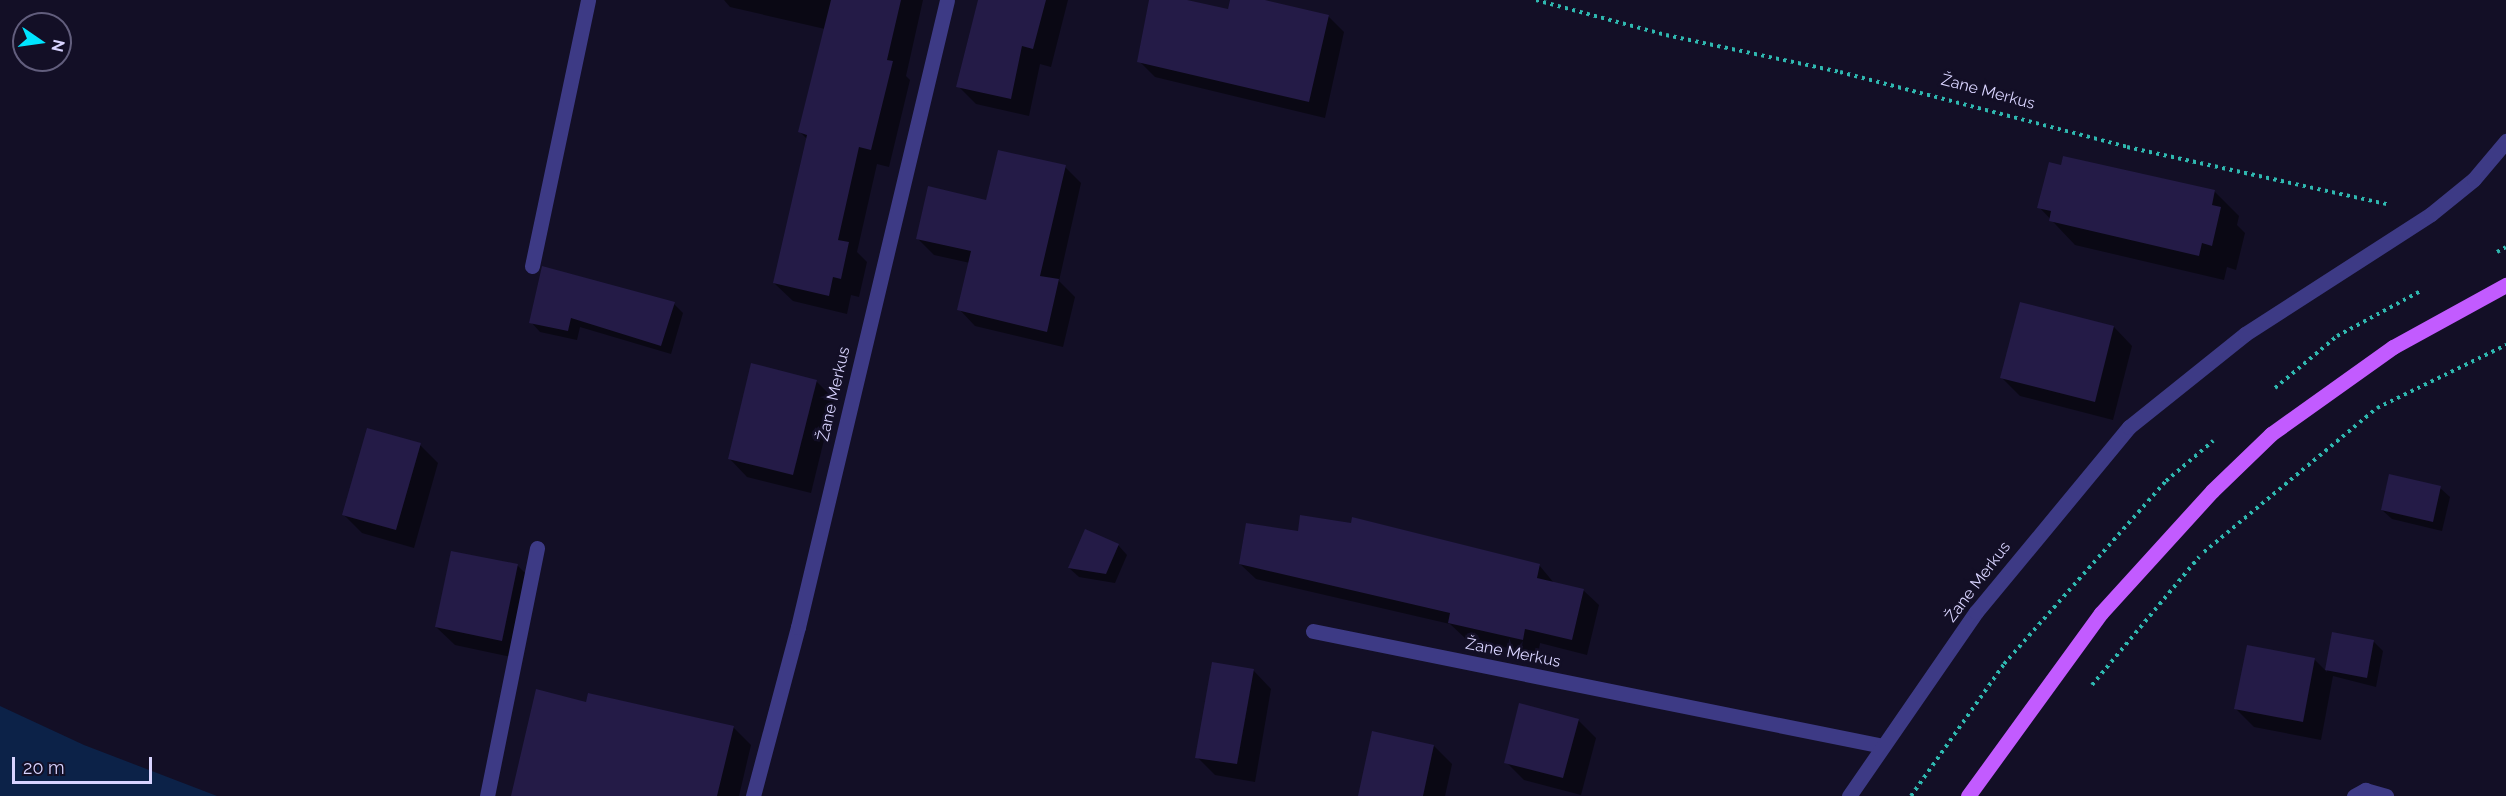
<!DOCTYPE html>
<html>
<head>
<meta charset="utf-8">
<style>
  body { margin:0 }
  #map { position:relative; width:2506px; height:796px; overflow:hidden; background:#130f26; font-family:Raleway,sans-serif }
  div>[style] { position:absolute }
  .water>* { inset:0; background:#0c2248 }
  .shadow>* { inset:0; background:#0007 }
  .building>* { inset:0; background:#241b47 }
  .path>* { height:4px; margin-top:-2px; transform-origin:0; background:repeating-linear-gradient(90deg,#2fb8b0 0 3px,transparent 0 7.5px) }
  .minor>* { height:15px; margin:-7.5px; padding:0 7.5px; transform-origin:7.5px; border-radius:7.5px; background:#3d3a85 }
  .primary>* { height:15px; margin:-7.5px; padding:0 7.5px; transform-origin:7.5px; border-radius:7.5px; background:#c25bff }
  span { translate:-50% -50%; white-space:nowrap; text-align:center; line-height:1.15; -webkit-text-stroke:5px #130f26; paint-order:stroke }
  .street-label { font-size:16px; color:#d9d4ff }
  .north { position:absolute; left:12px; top:12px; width:60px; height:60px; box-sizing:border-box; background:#130f26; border:2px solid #625e7d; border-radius:50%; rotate:103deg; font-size:16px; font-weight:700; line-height:24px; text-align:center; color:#d9d4ff }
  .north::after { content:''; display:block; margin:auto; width:21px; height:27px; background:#00e5ff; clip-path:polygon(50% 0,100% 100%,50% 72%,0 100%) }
  .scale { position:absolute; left:12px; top:757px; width:140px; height:27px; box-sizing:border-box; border:3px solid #d9d4ff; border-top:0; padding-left:8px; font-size:18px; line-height:21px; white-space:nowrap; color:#d9d4ff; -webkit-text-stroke:4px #130f26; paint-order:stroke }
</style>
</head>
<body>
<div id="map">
  <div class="water">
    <i style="clip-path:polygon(0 706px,84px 745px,217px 796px,0 796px)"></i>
  </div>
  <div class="shadow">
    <i style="clip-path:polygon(724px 0,923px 0,906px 76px,910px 80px,889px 167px,877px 164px,857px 252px,867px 262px,859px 297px,851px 295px,847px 314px,793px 301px,774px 283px,808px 140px,800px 132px,825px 29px,730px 7px)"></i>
    <i style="clip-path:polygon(980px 0,1068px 0,1051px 67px,1040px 64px,1029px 116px,976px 104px,958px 86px)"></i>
    <i style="clip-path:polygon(1150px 0,1180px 0,1229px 10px,1231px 0,1258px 0,1328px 16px,1344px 32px,1325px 118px,1155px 77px,1139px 61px)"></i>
    <i style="clip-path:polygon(1065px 167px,1081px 183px,1059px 281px,1075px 297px,1063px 347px,975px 326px,959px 309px,970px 263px,934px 255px,918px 239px)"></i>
    <i style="clip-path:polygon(2214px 191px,2239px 216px,2237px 225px,2245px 233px,2236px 270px,2227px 267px,2224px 280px,2075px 245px,2039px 207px)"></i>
    <i style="clip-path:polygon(674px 304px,683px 313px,671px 354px,580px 327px,577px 340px,540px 332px,531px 322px)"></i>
    <i style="clip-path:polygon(2114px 327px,2132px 346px,2113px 420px,2020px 396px,2002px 378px)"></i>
    <i style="clip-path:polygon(816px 381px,834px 399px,811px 493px,747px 477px,729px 458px)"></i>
    <i style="clip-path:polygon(420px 445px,438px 463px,414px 548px,362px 533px,344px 515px)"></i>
    <i style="clip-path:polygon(2440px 488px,2450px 497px,2442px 531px,2392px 519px,2382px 510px)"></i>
    <i style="clip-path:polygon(1118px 545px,1127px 555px,1115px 583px,1079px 577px,1069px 568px)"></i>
    <i style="clip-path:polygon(452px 552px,518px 566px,536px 584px,520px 659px,455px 645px,436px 627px)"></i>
    <i style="clip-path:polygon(1240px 564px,1539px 565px,1554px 583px,1583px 590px,1599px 605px,1587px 655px,1540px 643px,1538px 655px,1465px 638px,1450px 624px,1256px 579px)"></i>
    <i style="clip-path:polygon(2333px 634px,2374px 642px,2383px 651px,2376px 687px,2333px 676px,2321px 740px,2254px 727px,2236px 709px,2314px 659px,2327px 672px)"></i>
    <i style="clip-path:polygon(1253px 670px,1271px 689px,1255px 782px,1215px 775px,1197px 757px)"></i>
    <i style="clip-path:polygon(537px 691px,587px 704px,733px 727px,751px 745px,739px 796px,512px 796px)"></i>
    <i style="clip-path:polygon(1578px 720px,1596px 738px,1581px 795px,1524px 780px,1506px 762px)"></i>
    <i style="clip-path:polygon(1434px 746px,1452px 764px,1445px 796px,1360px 796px)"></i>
  </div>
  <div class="building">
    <i style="clip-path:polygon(831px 0,901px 0,887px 60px,893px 61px,871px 150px,859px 147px,838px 240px,849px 242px,841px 279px,833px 277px,829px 296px,773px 283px,807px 135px,798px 132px)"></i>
    <i style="clip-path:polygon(978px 0,1046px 0,1033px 49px,1022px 46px,1011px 99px,956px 87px)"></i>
    <i style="clip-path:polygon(1149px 0,1187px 0,1228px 9px,1230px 0,1265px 0,1329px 15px,1309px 102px,1137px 62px)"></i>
    <i style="clip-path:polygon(998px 150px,1066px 165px,1040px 276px,1059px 279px,1047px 332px,957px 310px,971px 251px,916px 239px,928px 186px,986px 200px)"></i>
    <i style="clip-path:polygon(2063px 156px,2215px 190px,2212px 205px,2221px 207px,2212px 246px,2202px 243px,2199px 256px,2049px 221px,2051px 211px,2037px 208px,2049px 162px,2061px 165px)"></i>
    <i style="clip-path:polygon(542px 266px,675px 302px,661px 346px,571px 318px,568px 331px,529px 323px)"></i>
    <i style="clip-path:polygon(2020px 302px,2114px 326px,2095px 402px,2000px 378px)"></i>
    <i style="clip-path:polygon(751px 363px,817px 380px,793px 475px,728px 459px)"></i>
    <i style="clip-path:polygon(367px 428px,421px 443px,396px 530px,342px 515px)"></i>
    <i style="clip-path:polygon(2389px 474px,2441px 486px,2433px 522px,2381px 510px)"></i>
    <i style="clip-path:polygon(1300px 515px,1351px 523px,1352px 517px,1540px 564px,1537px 578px,1584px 589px,1572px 640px,1525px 629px,1523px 640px,1448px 623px,1450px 613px,1239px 564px,1246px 523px,1298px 531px)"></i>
    <i style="clip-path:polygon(1085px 529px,1119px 544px,1106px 574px,1068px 568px)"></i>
    <i style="clip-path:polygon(451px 551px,518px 564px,502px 641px,435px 627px)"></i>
    <i style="clip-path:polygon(2332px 632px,2374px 640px,2367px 678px,2325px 670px)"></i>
    <i style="clip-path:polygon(2247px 645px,2315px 658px,2303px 722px,2234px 709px)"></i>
    <i style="clip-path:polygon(1212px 662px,1254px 669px,1237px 764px,1195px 758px)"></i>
    <i style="clip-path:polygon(536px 689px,586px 702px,588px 693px,734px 726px,717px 796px,511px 796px)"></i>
    <i style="clip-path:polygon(1519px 703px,1579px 719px,1563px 778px,1504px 763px)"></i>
    <i style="clip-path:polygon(1372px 731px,1434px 745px,1423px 796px,1358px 796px)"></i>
  </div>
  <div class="path">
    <i style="left:1536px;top:0;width:135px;rotate:15.1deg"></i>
    <i style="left:1666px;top:35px;width:178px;rotate:12deg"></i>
    <i style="left:1840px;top:72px;width:297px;rotate:14.6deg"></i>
    <i style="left:2127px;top:147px;width:266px;rotate:12.4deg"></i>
    <i style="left:2497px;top:252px;width:10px;rotate:-29deg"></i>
    <i style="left:2275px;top:388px;width:81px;rotate:-40deg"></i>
    <i style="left:2337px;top:336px;width:95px;rotate:-28.2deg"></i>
    <i style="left:2204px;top:552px;width:225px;rotate:-39.8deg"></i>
    <i style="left:2377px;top:408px;width:144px;rotate:-26deg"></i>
    <i style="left:2092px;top:685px;width:167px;rotate:-50.1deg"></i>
    <i style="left:1911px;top:796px;width:161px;rotate:-54.8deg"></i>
    <i style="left:2004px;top:664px;width:244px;rotate:-48.5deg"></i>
    <i style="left:2166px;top:481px;width:62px;rotate:-40.4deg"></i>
  </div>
  <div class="minor">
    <i style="left:532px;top:266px;width:272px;rotate:-78.1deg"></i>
    <i style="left:1313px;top:631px;width:581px;rotate:11.41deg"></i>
    <i style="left:487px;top:796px;width:253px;rotate:-78.6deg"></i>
    <i style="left:753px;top:796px;width:175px;rotate:-75.1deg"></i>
    <i style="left:798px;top:627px;width:644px;rotate:-76.63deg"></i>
    <i style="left:1849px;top:796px;width:224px;rotate:-55.4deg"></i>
    <i style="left:1976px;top:612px;width:240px;rotate:-50.4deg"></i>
    <i style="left:2129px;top:427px;width:149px;rotate:-38.7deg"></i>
    <i style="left:2245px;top:334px;width:221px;rotate:-32.8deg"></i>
    <i style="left:2431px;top:214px;width:55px;rotate:-39.1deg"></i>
    <i style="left:2474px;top:179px;width:50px;rotate:-49.9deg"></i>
    <i style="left:2354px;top:796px;width:13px;rotate:-29deg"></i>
    <i style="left:2365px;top:790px;width:22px;rotate:16deg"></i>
  </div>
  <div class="primary">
    <i style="left:1968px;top:796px;width:226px;rotate:-54deg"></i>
    <i style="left:2101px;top:613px;width:165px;rotate:-47.7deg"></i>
    <i style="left:2212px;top:491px;width:82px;rotate:-44deg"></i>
    <i style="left:2271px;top:434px;width:150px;rotate:-35.5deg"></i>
    <i style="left:2393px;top:347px;width:129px;rotate:-28.8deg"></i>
  </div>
  <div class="street-label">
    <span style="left:1988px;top:92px;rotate:15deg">Žane Merkus</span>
    <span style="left:834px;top:394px;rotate:-77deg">Žane Merkus</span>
    <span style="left:1978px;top:582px;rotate:-53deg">Žane Merkus</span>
    <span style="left:1513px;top:653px;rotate:11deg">Žane Merkus</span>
  </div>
  <div class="north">N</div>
  <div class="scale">20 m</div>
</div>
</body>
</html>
